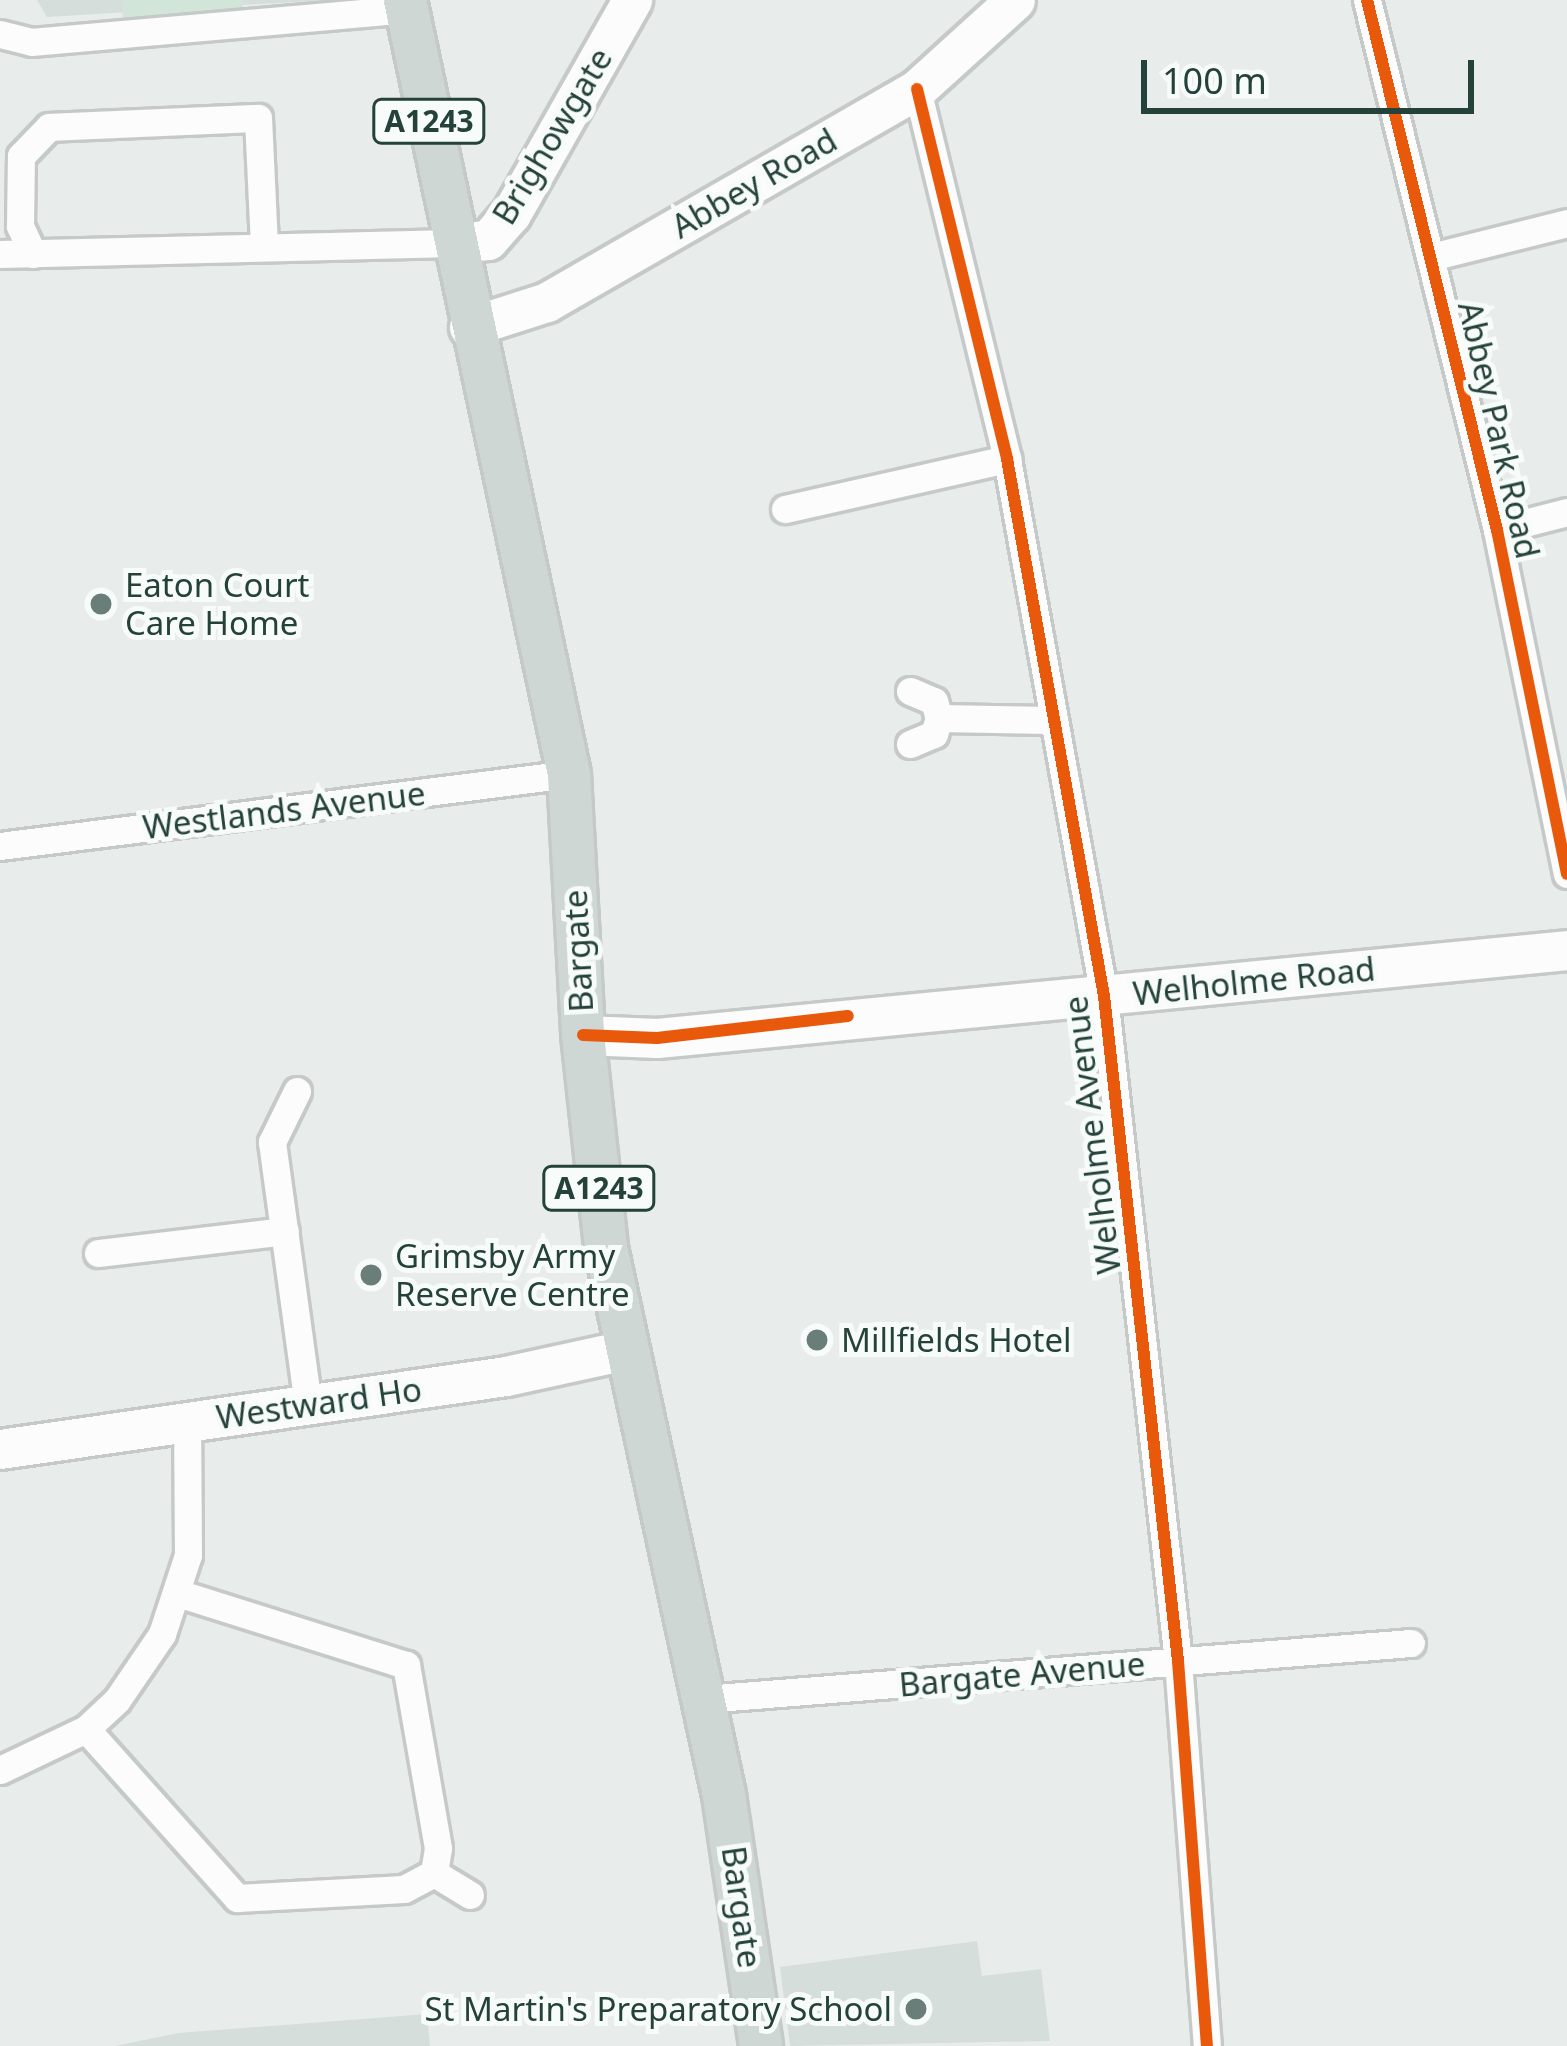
<!DOCTYPE html>
<html>
<head>
<meta charset="utf-8">
<style>
  body { margin:0 }
  #map { position:relative; width:1567px; height:2046px; overflow:hidden; background:#e8edeb; font-family:"Noto Sans",sans-serif }
  div>[style] { position:absolute }
  .built>* { inset:0; background:#d6dedb }
  .green>* { inset:0; background:#d1e6d8 }
  .roads { filter:drop-shadow(3px 0 #c5cac8) drop-shadow(-3px 0 #c5cac8) drop-shadow(0 3px #c5cac8) drop-shadow(0 -3px #c5cac8) }
  .street>* { height:27px; margin:-13.5px; padding:0 13.5px; transform-origin:13.5px; border-radius:13.5px; background:#fcfcfc }
  .secondary>* { height:39px; margin:-19.5px; padding:0 19.5px; transform-origin:19.5px; border-radius:19.5px; background:#fcfcfc }
  .primary>* { height:42px; margin:-21px; padding:0 21px; transform-origin:21px; border-radius:21px; background:#cfd7d5 }
  .cycleway>* { height:12px; margin:-6px; padding:0 6px; transform-origin:6px; border-radius:6px; background:#e8590c }
  .dots>* { width:33px; height:33px; translate:-50% -50%; box-sizing:border-box; border:6px solid #f7fbf9; border-radius:50% }
  span { translate:-50% -50%; white-space:nowrap; text-align:center; line-height:1.15; -webkit-text-stroke:10px #f7fbf9; paint-order:stroke }
  .shield-label span { padding:3px 9px; background:#f7fbf9; border:3px solid; border-radius:9px; -webkit-text-stroke-width:0 }
  .shield-label { font-size:30px; color:#24423a; font-weight:700 }
  .street-label { font-size:33px; color:#24423a }
  .poi-label { font-size:33px; color:#24423a }
  .left { translate:0 -50%; text-align:left }
  .right { translate:-100% -50%; text-align:right }
  .scale { position:absolute; left:1141px; top:60px; width:333px; height:54px; box-sizing:border-box; border:6px solid #24423a; border-top:0; padding-left:15px; font-size:36px; line-height:42px; white-space:nowrap; color:#24423a; -webkit-text-stroke:9px #f7fbf9; paint-order:stroke }
</style>
</head>
<body>
<div id="map">
  <div class="built">
    <i style="clip-path:polygon(37px 0,327px 0,47px 17px)"></i>
    <i style="clip-path:polygon(977px 1941px,982px 1976px,1041px 1969px,1050px 2041px,790px 2046px,780px 1967px)"></i>
    <i style="clip-path:polygon(427px 2014px,430px 2046px,115px 2046px,178px 2033px)"></i>
  </div>
  <div class="green">
    <i style="clip-path:polygon(122px 0,242px 0,243px 10px,123px 20px)"></i>
  </div>
  <div class="roads">
    <div class="street">
      <i style="left:1367px;top:0;width:546px;rotate:76.22deg"></i>
      <i style="left:1497px;top:530px;width:351px;rotate:78.5deg"></i>
      <i style="left:0;top:34px;width:32px;rotate:14deg"></i>
      <i style="left:31px;top:42px;width:376px;rotate:-5deg"></i>
      <i style="left:917px;top:89px;width:381px;rotate:76.3deg"></i>
      <i style="left:1007px;top:459px;width:546px;rotate:79.76deg"></i>
      <i style="left:1104px;top:996px;width:669px;rotate:83.65deg"></i>
      <i style="left:1178px;top:1661px;width:386px;rotate:85.7deg"></i>
      <i style="left:0;top:254px;width:453px;rotate:-1.4deg"></i>
      <i style="left:33px;top:254px;width:31px;rotate:-115deg"></i>
      <i style="left:20px;top:226px;width:70px;rotate:-89.2deg"></i>
      <i style="left:21px;top:156px;width:40px;rotate:-46deg"></i>
      <i style="left:49px;top:127px;width:209px;rotate:-2.5deg"></i>
      <i style="left:258px;top:118px;width:129px;rotate:87.3deg"></i>
      <i style="left:1431px;top:257px;width:140px;rotate:-14deg"></i>
      <i style="left:785px;top:509px;width:228px;rotate:-12.7deg"></i>
      <i style="left:1497px;top:530px;width:72px;rotate:-14.4deg"></i>
      <i style="left:910px;top:691px;width:26px;rotate:23deg"></i>
      <i style="left:934px;top:701px;width:18px;rotate:74deg"></i>
      <i style="left:910px;top:744px;width:26px;rotate:-23deg"></i>
      <i style="left:934px;top:734px;width:17px;rotate:-73deg"></i>
      <i style="left:939px;top:718px;width:110px;rotate:1deg"></i>
      <i style="left:0;top:846px;width:574px;rotate:-7.21deg"></i>
      <i style="left:297px;top:1091px;width:57px;rotate:116.1deg"></i>
      <i style="left:272px;top:1142px;width:265px;rotate:82.2deg"></i>
      <i style="left:98px;top:1253px;width:188px;rotate:-6.7deg"></i>
      <i style="left:704px;top:1699px;width:709px;rotate:-4.53deg"></i>
      <i style="left:86px;top:1729px;width:227px;rotate:48.2deg"></i>
      <i style="left:237px;top:1898px;width:167px;rotate:-3.1deg"></i>
      <i style="left:404px;top:1889px;width:34px;rotate:-28deg"></i>
      <i style="left:434px;top:1873px;width:25px;rotate:-81deg"></i>
      <i style="left:438px;top:1848px;width:186px;rotate:-99.9deg"></i>
      <i style="left:406px;top:1665px;width:239px;rotate:-162.5deg"></i>
      <i style="left:0;top:1770px;width:95px;rotate:-25.5deg"></i>
      <i style="left:86px;top:1729px;width:42px;rotate:-43.1deg"></i>
      <i style="left:117px;top:1700px;width:80px;rotate:-55.7deg"></i>
      <i style="left:162px;top:1634px;width:83px;rotate:-71.8deg"></i>
      <i style="left:188px;top:1555px;width:134px;rotate:-90.4deg"></i>
      <i style="left:434px;top:1873px;width:42px;rotate:31.4deg"></i>
    </div>
    <div class="secondary">
      <i style="left:453px;top:243px;width:35px;rotate:-5deg"></i>
      <i style="left:488px;top:240px;width:35px;rotate:-49deg"></i>
      <i style="left:511px;top:214px;width:246px;rotate:-60.5deg"></i>
      <i style="left:469px;top:327px;width:82px;rotate:-17.8deg"></i>
      <i style="left:547px;top:302px;width:427px;rotate:-29.9deg"></i>
      <i style="left:917px;top:89px;width:132px;rotate:-42.2deg"></i>
      <i style="left:583px;top:1035px;width:74px;rotate:2.3deg"></i>
      <i style="left:657px;top:1038px;width:914px;rotate:-5.52deg"></i>
      <i style="left:0;top:1449px;width:511px;rotate:-8.21deg"></i>
      <i style="left:506px;top:1376px;width:122px;rotate:-12.3deg"></i>
    </div>
    <div class="primary">
      <i style="left:405px;top:0;width:791px;rotate:78.04deg"></i>
      <i style="left:569px;top:774px;width:261px;rotate:86.9deg"></i>
      <i style="left:583px;top:1035px;width:214px;rotate:83.8deg"></i>
      <i style="left:606px;top:1248px;width:560px;rotate:77.83deg"></i>
      <i style="left:724px;top:1795px;width:254px;rotate:81.6deg"></i>
    </div>
  </div>
  <div class="cycleway">
    <i style="left:1367px;top:0;width:546px;rotate:76.22deg"></i>
    <i style="left:1497px;top:530px;width:351px;rotate:78.5deg"></i>
    <i style="left:917px;top:89px;width:381px;rotate:76.3deg"></i>
    <i style="left:1007px;top:459px;width:546px;rotate:79.76deg"></i>
    <i style="left:1104px;top:996px;width:669px;rotate:83.65deg"></i>
    <i style="left:1178px;top:1661px;width:386px;rotate:85.7deg"></i>
    <i style="left:583px;top:1035px;width:74px;rotate:2.3deg"></i>
    <i style="left:657px;top:1038px;width:192px;rotate:-6.6deg"></i>
  </div>
  <div class="dots">
    <i style="left:101px;top:604px;background:#697e78"></i>
    <i style="left:371px;top:1275px;background:#697e78"></i>
    <i style="left:817px;top:1340px;background:#697e78"></i>
    <i style="left:916px;top:2009px;background:#697e78"></i>
  </div>
  <div class="shield-label">
    <span style="left:429px;top:121px">A1243</span>
    <span style="left:599px;top:1188px">A1243</span>
  </div>
  <div class="street-label">
    <span style="left:552px;top:136px;rotate:-59deg">Brighowgate</span>
    <span style="left:754px;top:183px;rotate:-30deg">Abbey Road</span>
    <span style="left:1499px;top:430px;rotate:77deg">Abbey Park Road</span>
    <span style="left:284px;top:810px;rotate:-7deg">Westlands Avenue</span>
    <span style="left:578px;top:951px;rotate:-93deg">Bargate</span>
    <span style="left:1254px;top:981px;rotate:-6deg">Welholme Road</span>
    <span style="left:1092px;top:1135px;rotate:-97deg">Welholme Avenue</span>
    <span style="left:319px;top:1403px;rotate:-8deg">Westward Ho</span>
    <span style="left:1022px;top:1674px;rotate:-5deg">Bargate Avenue</span>
    <span style="left:742px;top:1907px;rotate:82deg">Bargate</span>
  </div>
  <div class="poi-label">
    <span class="left" style="left:125px;top:604px">Eaton Court<br>Care Home</span>
    <span class="left" style="left:395px;top:1275px">Grimsby Army<br>Reserve Centre</span>
    <span class="left" style="left:841px;top:1340px">Millfields Hotel</span>
    <span class="right" style="left:892px;top:2009px">St Martin's Preparatory School</span>
  </div>
  <div class="scale">100 m</div>
</div>
</body>
</html>
